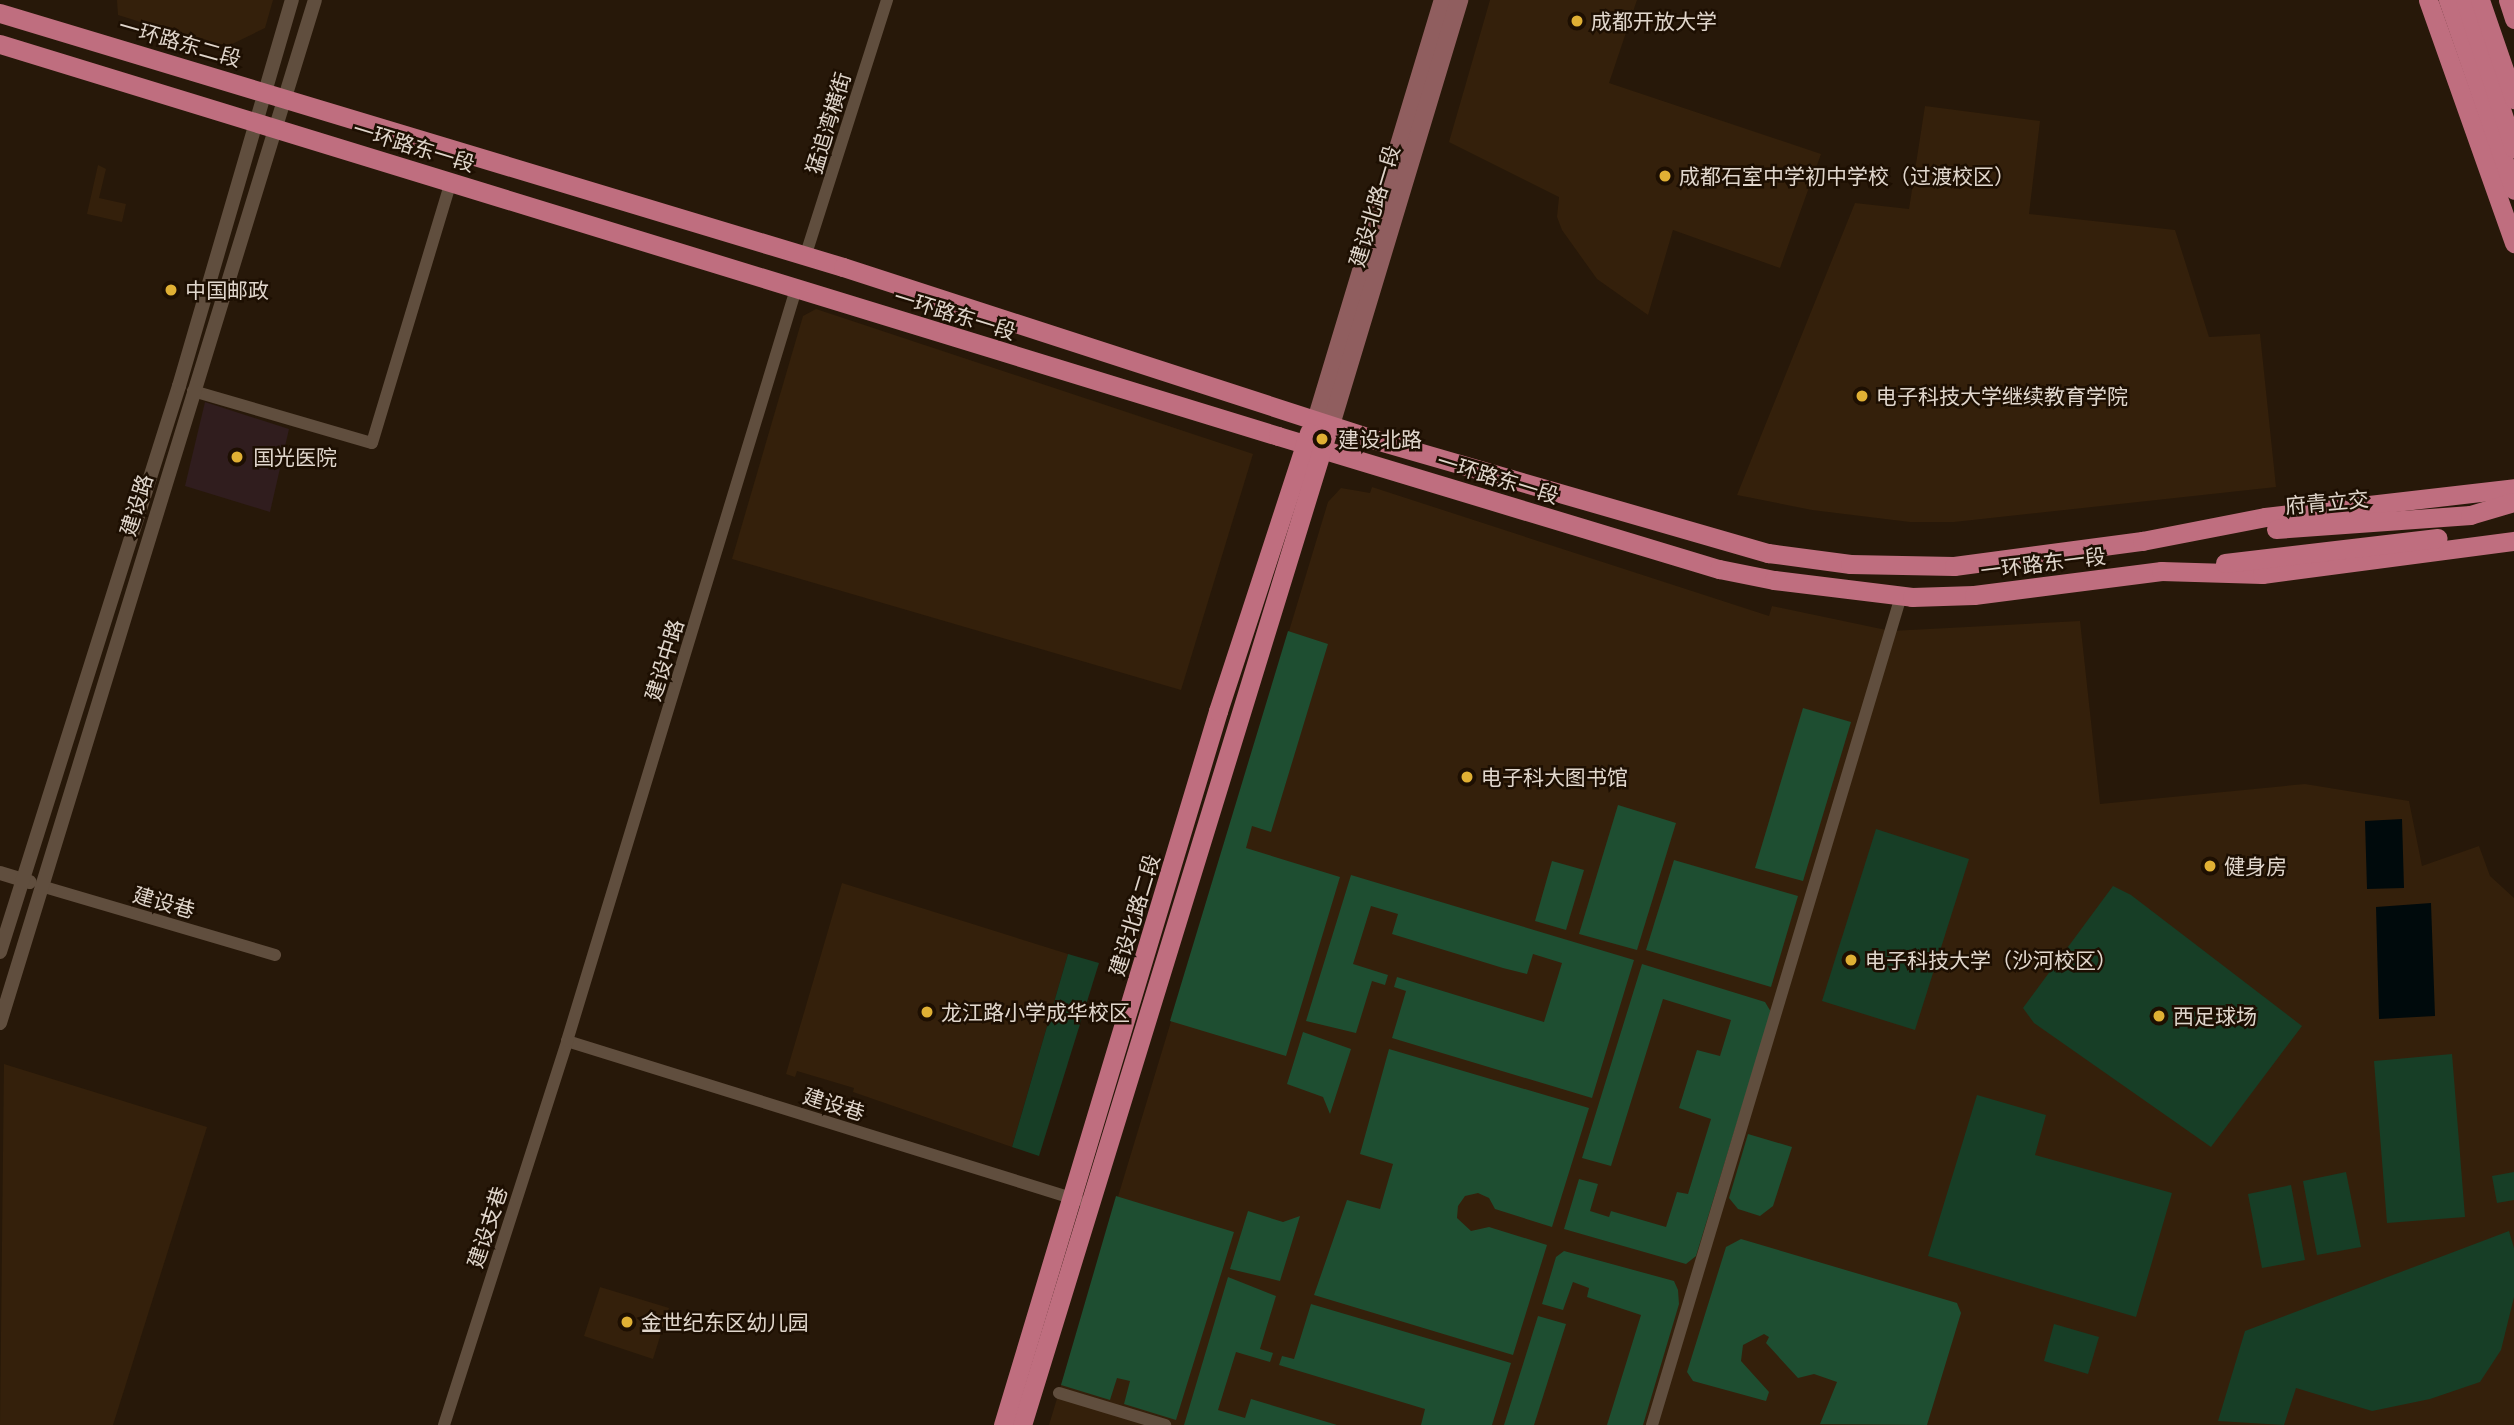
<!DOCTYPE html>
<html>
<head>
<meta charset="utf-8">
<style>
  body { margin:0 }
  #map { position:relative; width:2514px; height:1425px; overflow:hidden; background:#271809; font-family:"Golos Text","Noto Sans SC",sans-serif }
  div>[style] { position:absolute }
  .built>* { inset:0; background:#34200b }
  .medical>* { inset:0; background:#301d1e }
  .green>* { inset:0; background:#173e26 }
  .forest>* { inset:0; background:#1e4e31 }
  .water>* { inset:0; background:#000a0c }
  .minor>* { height:12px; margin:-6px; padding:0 6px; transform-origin:6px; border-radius:6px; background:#604e3e }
  .tertiary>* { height:14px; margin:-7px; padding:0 7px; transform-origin:7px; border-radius:7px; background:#604e3e }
  .secondary>* { height:18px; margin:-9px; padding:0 9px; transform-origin:9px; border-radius:9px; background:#905e5f }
  .primary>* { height:19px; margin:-9.5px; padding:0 9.5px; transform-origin:9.5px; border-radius:9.5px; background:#bf6e7f }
  .dots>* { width:19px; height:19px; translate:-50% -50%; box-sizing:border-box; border:4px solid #1d0f02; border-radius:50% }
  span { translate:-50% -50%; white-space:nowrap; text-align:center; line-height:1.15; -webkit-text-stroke:5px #1d0f02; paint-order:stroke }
  .poi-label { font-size:21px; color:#e0d6cc }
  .left { translate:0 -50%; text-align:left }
  .street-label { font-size:21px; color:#e0d6cc }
</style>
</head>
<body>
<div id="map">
  <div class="built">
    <i style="clip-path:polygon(117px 0,273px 0,265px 28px,224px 48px,118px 15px)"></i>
    <i style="clip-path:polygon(1490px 0,1637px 0,1609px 83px,1821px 154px,1780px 268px,1673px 230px,1648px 315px,1597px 279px,1562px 230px,1557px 217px,1559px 197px,1449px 142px)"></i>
    <i style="clip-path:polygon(1925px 106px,2040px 121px,2029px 214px,2175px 230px,2209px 337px,2260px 334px,2276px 487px,1954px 522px,1910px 522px,1812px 510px,1737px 495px,1855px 203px,1909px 209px)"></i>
    <i style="clip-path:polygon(98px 165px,106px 169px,99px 198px,126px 204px,122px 222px,87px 214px)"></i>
    <i style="clip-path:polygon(816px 309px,1253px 454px,1181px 690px,732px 559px,803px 316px)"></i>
    <i style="clip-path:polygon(1372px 487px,1769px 616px,1772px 606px,1891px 631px,2080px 621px,2100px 804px,2305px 784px,2409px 801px,2422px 866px,2479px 846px,2490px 876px,2514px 898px,2514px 1425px,1049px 1425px,1328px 502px,1341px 488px,1370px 493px)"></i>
    <i style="clip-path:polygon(842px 883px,1068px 954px,1012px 1147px,853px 1092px,854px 1088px,797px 1071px,795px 1077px,786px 1074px)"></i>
    <i style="clip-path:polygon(4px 1064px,207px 1127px,113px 1425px,0 1425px)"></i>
    <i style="clip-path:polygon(600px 1287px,669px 1308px,653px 1359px,584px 1336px)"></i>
  </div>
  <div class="medical">
    <i style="clip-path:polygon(205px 402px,289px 429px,270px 512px,185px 486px)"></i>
  </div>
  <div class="green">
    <i style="clip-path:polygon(1876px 829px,1969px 859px,1915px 1030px,1822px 1001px)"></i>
    <i style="clip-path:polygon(2113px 886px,2131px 895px,2302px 1026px,2211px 1147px,2034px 1023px,2023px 1008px)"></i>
    <i style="clip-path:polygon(1068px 954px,1099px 963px,1039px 1156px,1012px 1147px)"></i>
    <i style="clip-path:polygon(2452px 1054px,2465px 1217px,2387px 1223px,2374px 1061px)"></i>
    <i style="clip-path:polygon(1977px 1095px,2046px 1115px,2035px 1155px,2172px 1193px,2136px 1317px,1928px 1256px)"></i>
    <i style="clip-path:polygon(2346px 1172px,2361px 1247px,2317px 1255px,2303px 1181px)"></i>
    <i style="clip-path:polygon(2514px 1172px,2514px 1200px,2497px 1203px,2492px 1176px)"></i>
    <i style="clip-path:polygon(2291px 1185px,2305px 1260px,2262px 1268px,2248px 1194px)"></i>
    <i style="clip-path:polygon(2509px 1231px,2514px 1248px,2514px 1297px,2501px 1350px,2480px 1382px,2430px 1399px,2372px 1411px,2296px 1388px,2284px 1425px,2218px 1421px,2245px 1331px)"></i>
    <i style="clip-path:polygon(2054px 1324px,2099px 1337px,2088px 1374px,2044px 1361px)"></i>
  </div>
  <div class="forest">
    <i style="clip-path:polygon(1288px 631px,1328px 644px,1271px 832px,1252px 826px,1246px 848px,1340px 877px,1286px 1056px,1170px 1021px)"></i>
    <i style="clip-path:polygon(1803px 708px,1851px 722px,1803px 881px,1755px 868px)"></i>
    <i style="clip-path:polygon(1618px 805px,1676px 823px,1637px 950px,1579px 934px)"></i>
    <i style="clip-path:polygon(1674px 860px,1798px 896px,1771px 987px,1646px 950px)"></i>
    <i style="clip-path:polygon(1552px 861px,1584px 870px,1566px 930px,1535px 921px)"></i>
    <i style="clip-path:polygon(1351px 875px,1634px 960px,1592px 1098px,1392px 1038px,1406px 991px,1394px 987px,1397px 977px,1544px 1022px,1562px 963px,1533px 954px,1527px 974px,1503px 968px,1392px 934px,1398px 914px,1371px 906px,1353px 964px,1388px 975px,1385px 985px,1372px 981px,1356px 1033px,1306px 1021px)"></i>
    <i style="clip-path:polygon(1642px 964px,1765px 1002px,1771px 1012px,1696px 1256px,1686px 1264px,1564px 1229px,1579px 1179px,1598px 1184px,1590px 1211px,1609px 1217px,1611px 1211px,1666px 1227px,1677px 1192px,1688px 1194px,1711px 1119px,1679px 1108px,1697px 1050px,1720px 1056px,1731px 1020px,1663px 999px,1611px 1166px,1582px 1158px)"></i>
    <i style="clip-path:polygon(1303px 1032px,1351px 1049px,1330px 1114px,1323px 1097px,1287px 1084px)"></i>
    <i style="clip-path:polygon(1389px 1049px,1589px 1108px,1552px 1227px,1495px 1209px,1489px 1198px,1478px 1193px,1465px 1196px,1458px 1206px,1457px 1218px,1471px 1231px,1489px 1227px,1547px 1245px,1513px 1355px,1314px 1295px,1347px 1200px,1380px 1209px,1393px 1164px,1360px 1154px)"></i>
    <i style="clip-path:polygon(1748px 1134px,1792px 1147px,1773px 1206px,1760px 1216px,1738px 1209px,1729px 1198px)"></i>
    <i style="clip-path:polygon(1116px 1196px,1234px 1232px,1176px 1420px,1124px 1404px,1130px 1381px,1117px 1378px,1110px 1400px,1061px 1385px)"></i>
    <i style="clip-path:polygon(1248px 1211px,1283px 1222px,1300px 1216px,1280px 1281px,1230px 1269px)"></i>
    <i style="clip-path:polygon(1741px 1239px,1957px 1303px,1961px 1313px,1927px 1425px,1820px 1424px,1837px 1382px,1814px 1374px,1798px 1378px,1766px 1343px,1769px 1337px,1764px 1334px,1743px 1345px,1741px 1361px,1769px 1392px,1766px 1401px,1693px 1381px,1687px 1372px,1726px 1247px)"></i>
    <i style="clip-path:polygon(1564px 1251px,1674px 1281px,1678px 1290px,1679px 1304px,1643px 1425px,1607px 1425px,1641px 1315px,1587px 1297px,1589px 1288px,1573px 1282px,1563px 1310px,1542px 1304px,1556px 1257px)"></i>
    <i style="clip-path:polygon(1228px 1277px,1276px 1296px,1260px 1349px,1273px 1353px,1270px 1362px,1236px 1352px,1218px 1410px,1245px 1418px,1251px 1399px,1337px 1425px,1184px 1425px)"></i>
    <i style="clip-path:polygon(1311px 1304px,1511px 1363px,1492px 1425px,1421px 1425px,1425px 1409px,1279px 1365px,1282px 1356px,1294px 1359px)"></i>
    <i style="clip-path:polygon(1538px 1316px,1566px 1324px,1534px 1425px,1504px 1425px)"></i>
  </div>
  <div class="water">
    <i style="clip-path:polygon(2402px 819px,2404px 888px,2367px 889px,2365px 821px)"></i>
    <i style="clip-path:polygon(2431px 903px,2435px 1016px,2379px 1019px,2376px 907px)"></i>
  </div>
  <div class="minor">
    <i style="left:805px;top:257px;width:270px;rotate:-72.3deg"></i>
    <i style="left:193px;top:391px;width:186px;rotate:16.2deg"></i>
    <i style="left:372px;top:443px;width:273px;rotate:-73.2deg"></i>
    <i style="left:41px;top:886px;width:244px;rotate:16.4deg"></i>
    <i style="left:567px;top:1041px;width:535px;rotate:17.28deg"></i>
    <i style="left:1059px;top:1393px;width:111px;rotate:16.8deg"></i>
    <i style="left:444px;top:1425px;width:403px;rotate:-72.2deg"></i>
    <i style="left:567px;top:1041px;width:786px;rotate:-73.06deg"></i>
    <i style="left:1652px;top:1425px;width:866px;rotate:-73.28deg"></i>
  </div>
  <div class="tertiary">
    <i style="left:0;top:873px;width:31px;rotate:17deg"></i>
    <i style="left:0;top:952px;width:594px;rotate:-72.45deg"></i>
    <i style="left:179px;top:386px;width:402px;rotate:-73.7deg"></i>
    <i style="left:0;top:1023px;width:1070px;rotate:-72.89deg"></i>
  </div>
  <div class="secondary">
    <i style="left:1316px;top:420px;width:439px;rotate:-73.2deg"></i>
    <i style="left:1331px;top:425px;width:444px;rotate:-73.2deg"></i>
  </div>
  <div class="primary">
    <i style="left:2428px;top:0;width:258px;rotate:70.5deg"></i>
    <i style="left:2448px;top:0;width:201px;rotate:70.8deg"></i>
    <i style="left:2465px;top:0;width:156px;rotate:71.7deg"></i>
    <i style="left:2480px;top:0;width:105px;rotate:71deg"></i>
    <i style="left:2508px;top:0;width:20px;rotate:72deg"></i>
    <i style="left:0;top:13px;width:880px;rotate:16.77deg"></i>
    <i style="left:843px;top:267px;width:560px;rotate:17.98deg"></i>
    <i style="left:1376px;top:440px;width:408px;rotate:16.1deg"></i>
    <i style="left:1768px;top:553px;width:83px;rotate:7.6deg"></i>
    <i style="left:1850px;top:564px;width:104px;rotate:1.1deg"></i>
    <i style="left:1954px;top:566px;width:190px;rotate:-7.6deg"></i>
    <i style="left:2142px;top:541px;width:125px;rotate:-11deg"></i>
    <i style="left:2265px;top:517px;width:251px;rotate:-6.6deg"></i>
    <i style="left:0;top:44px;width:1337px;rotate:17.05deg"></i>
    <i style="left:1278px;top:436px;width:461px;rotate:16.8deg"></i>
    <i style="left:1719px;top:569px;width:56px;rotate:11.3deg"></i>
    <i style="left:1774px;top:580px;width:139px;rotate:7deg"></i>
    <i style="left:1912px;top:597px;width:62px;rotate:-1.8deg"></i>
    <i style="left:1974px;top:595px;width:189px;rotate:-7.3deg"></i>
    <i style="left:2161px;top:571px;width:101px;rotate:1.7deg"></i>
    <i style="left:2262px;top:574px;width:254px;rotate:-7.5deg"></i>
    <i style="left:2276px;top:529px;width:195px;rotate:-4.1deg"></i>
    <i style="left:2470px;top:515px;width:46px;rotate:-16.5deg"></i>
    <i style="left:2225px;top:563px;width:214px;rotate:-6.7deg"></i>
    <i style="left:1003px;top:1425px;width:746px;rotate:-73.24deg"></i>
    <i style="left:1218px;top:711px;width:293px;rotate:-71.9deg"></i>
    <i style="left:1022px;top:1425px;width:1035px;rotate:-72.91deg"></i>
  </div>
  <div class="dots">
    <i style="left:1577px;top:21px;background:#e0b034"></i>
    <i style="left:1665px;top:176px;background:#e0b034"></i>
    <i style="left:171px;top:290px;background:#e0b034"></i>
    <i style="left:1862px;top:396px;background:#e0b034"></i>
    <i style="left:1322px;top:439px;background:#e0b034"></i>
    <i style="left:237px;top:457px;background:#e0b034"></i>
    <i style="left:1467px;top:777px;background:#e0b034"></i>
    <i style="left:2210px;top:866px;background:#e0b034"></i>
    <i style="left:1851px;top:960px;background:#e0b034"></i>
    <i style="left:927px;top:1012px;background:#e0b034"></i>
    <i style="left:2159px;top:1016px;background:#e0b034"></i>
    <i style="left:627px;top:1322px;background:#e0b034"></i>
  </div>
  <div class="poi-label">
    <span class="left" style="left:1591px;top:21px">成都开放大学</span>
    <span class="left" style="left:1679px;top:176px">成都石室中学初中学校（过渡校区）</span>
    <span class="left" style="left:185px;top:290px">中国邮政</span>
    <span class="left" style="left:1876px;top:396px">电子科技大学继续教育学院</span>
    <span class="left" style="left:1338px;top:439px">建设北路</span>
    <span class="left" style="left:253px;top:457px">国光医院</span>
    <span class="left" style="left:1481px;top:777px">电子科大图书馆</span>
    <span class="left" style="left:2224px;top:866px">健身房</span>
    <span class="left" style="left:1865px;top:960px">电子科技大学（沙河校区）</span>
    <span class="left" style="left:941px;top:1012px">龙江路小学成华校区</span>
    <span class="left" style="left:2173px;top:1016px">西足球场</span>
    <span class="left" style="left:641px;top:1322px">金世纪东区幼儿园</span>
  </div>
  <div class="street-label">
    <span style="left:180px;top:42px;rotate:16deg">一环路东二段</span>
    <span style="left:828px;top:123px;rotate:-73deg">猛追湾横街</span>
    <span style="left:414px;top:146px;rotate:17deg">一环路东一段</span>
    <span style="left:1374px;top:206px;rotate:-73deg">建设北路一段</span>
    <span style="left:955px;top:314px;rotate:17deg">一环路东一段</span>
    <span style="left:1498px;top:478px;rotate:17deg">一环路东一段</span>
    <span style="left:2327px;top:502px;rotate:-5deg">府青立交</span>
    <span style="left:136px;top:505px;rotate:-73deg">建设路</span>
    <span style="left:2043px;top:563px;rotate:-7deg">一环路东一段</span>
    <span style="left:664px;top:660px;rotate:-73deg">建设中路</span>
    <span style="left:164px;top:902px;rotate:16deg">建设巷</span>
    <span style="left:1134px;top:915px;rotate:-73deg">建设北路二段</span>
    <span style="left:834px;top:1104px;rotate:17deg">建设巷</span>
    <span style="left:487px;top:1227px;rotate:-72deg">建设支巷</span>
  </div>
</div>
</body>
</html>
